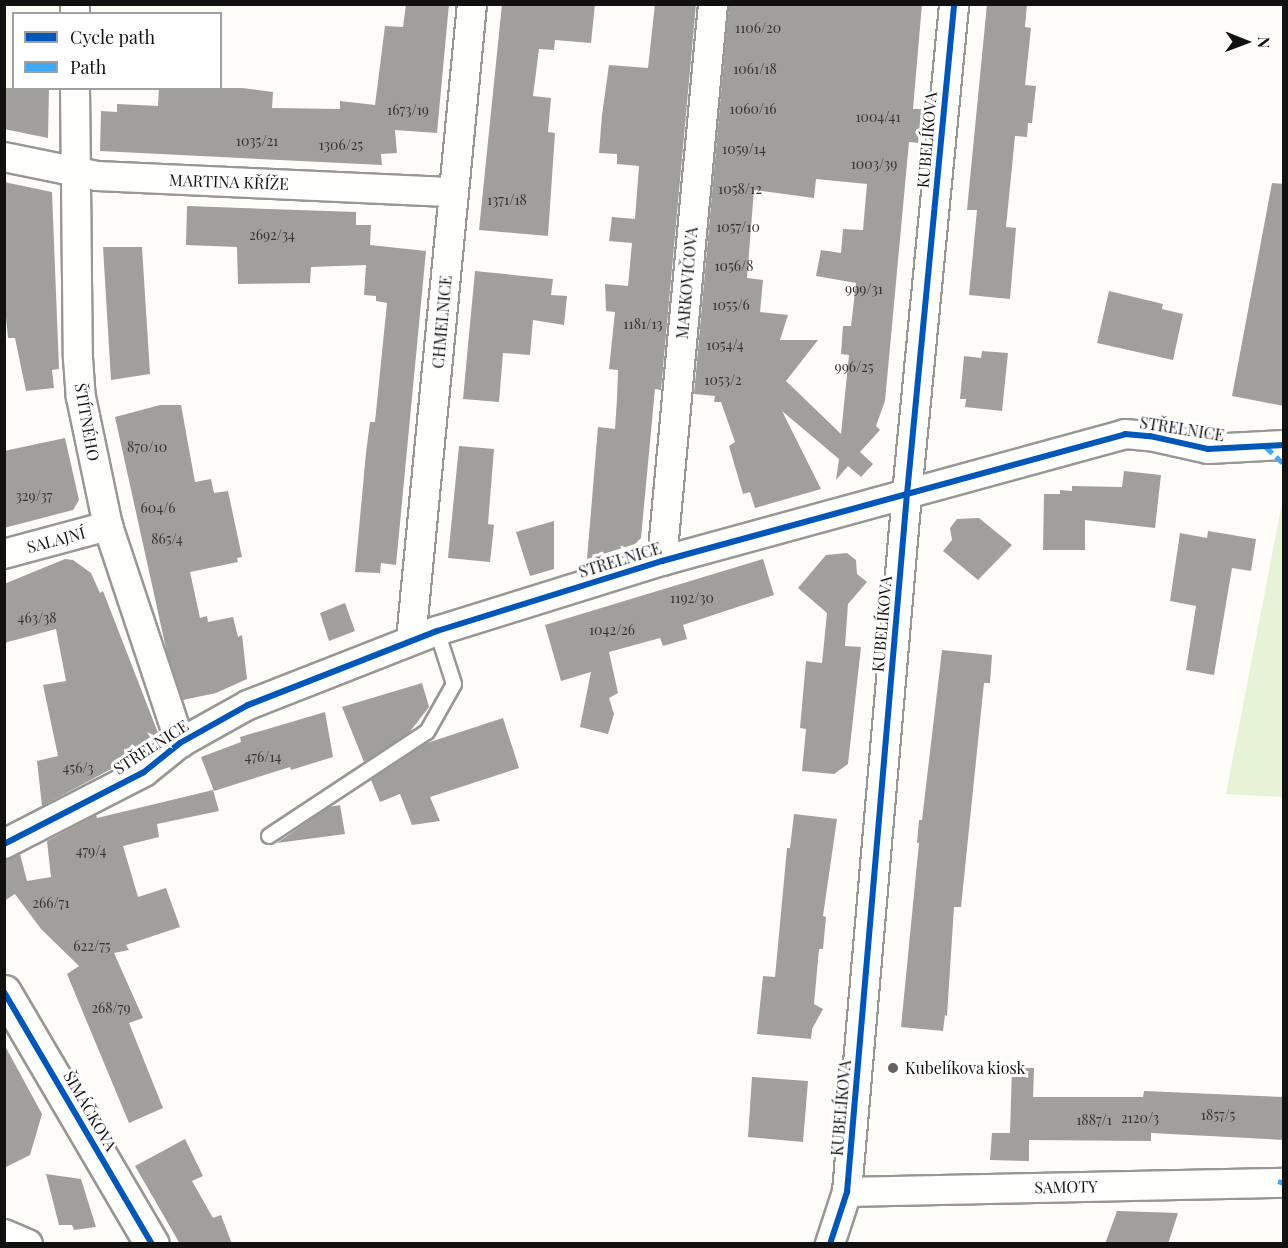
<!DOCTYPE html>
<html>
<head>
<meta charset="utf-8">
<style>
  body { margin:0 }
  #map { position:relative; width:1288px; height:1248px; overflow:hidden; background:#fdfcf7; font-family:"Playfair Display",serif }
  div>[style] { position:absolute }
  .green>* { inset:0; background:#e7f3d7 }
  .building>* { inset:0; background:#a19f9c }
  .roads { filter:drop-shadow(2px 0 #979795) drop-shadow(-2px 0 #979795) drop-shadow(0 2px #979795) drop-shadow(0 -2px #979795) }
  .service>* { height:14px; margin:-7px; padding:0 7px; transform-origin:7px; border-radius:7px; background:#fffffe }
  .minor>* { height:28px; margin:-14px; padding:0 14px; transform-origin:14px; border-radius:14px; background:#fffffe }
  .tertiary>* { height:33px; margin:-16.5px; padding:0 16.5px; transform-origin:16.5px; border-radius:16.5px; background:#fffffe }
  .quiet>* { height:4.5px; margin-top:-2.25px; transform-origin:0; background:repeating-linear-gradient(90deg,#3fa9f5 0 9px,transparent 0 13.5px) }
  .cycleway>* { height:6px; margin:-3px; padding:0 3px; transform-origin:3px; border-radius:3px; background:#0057b8 }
  .dots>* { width:16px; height:16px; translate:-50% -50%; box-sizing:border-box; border:3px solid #fff; border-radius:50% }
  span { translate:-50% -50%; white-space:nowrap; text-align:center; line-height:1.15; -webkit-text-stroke:6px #fff; paint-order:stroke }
  .number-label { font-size:14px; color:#353434 }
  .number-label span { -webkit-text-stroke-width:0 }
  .street-label { font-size:16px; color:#111 }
  .poi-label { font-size:16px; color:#111 }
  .left { translate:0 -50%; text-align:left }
  .frame { position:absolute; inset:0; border:6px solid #111; pointer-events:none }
  .legend { position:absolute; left:12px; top:12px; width:210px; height:78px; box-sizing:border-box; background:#fff; border:2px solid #a0a0a0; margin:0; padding:8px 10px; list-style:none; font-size:18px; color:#111 }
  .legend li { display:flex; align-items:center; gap:12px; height:30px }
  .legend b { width:30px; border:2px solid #a0a0a0 }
  .north { position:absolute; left:1216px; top:12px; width:60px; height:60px; -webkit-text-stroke:4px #fff; paint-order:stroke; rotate:91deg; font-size:16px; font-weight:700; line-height:24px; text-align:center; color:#111 }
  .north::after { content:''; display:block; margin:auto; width:21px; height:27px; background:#111; clip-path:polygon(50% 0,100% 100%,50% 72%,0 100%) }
</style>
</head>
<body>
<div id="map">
  <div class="green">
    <i style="clip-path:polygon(1283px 498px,1283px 797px,1226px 794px)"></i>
  </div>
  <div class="building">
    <i style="clip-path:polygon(406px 4px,449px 4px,437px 133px,395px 130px,397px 153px,381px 154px,382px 165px,100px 151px,101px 111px,117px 112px,117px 104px,158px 106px,159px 88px,242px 88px,273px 92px,272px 108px,340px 109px,340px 101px,375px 105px,385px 26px,403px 27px)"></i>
    <i style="clip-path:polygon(502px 4px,595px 4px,591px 43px,555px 40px,554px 50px,539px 49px,533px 96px,551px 98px,548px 132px,555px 133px,548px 236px,479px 230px)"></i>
    <i style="clip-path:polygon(655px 4px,696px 4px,661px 390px,655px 389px,641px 538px,635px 544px,587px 559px,598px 427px,615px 429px,617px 399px,618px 370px,609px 369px,615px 312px,606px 311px,605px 284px,628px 286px,632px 243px,609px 241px,612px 217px,635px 219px,639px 166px,617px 164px,617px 154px,599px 153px,602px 115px,609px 65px,648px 68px)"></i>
    <i style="clip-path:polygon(evenodd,729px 4px,922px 4px,913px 109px,922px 109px,919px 143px,909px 142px,885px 401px,876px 426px,880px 430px,860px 452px,873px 464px,861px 477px,848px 466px,836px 480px,839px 459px,782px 411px,821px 489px,755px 508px,750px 492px,743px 494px,729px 446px,735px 442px,721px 402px,714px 402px,715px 396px,694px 394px,729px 4px,816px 179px,867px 184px,863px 230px,843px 229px,841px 253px,821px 250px,816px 276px,856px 283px,851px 326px,843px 326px,841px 354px,849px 355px,841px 434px,786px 381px,818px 340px,780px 340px,788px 315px,760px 312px,763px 280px,747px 278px,754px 190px,814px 198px,816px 179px)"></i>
    <i style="clip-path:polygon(987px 4px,1027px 4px,1025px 27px,1031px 28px,1025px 85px,1036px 86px,1032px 123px,1028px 123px,1027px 137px,1015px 136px,1006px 227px,1016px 228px,1010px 299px,969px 295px,977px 210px,967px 210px)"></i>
    <i style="clip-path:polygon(4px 88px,49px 88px,48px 138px,4px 129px)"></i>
    <i style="clip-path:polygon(4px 182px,52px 192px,59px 369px,52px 370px,54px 388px,26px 391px,15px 338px,8px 338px,4px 297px)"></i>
    <i style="clip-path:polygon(1272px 183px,1284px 184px,1284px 406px,1232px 396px)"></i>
    <i style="clip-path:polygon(187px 206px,356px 212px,356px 225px,371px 225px,370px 245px,426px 251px,396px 565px,381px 563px,380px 573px,355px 572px,366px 453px,370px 422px,375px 422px,387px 303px,376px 301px,376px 296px,364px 295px,366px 265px,311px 267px,310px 283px,238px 284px,237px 247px,186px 245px)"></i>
    <i style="clip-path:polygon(103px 247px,142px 247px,150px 374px,111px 380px)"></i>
    <i style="clip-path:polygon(475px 271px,553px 279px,551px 295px,567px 296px,564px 325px,533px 320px,530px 355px,503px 353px,499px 402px,463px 399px)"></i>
    <i style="clip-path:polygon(1109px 291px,1163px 304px,1162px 309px,1183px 314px,1173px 360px,1097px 343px)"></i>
    <i style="clip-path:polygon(982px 351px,1008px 353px,1002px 411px,965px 407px,966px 399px,960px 399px,964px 356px,981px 358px)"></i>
    <i style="clip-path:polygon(160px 405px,181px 405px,195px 482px,211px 479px,214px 493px,228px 491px,242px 557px,237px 558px,238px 562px,190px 572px,200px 618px,207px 616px,208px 622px,233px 617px,238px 637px,242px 635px,247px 679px,216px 693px,183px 700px,167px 653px,115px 417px)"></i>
    <i style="clip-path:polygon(65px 438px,79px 500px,73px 510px,4px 528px,4px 451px)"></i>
    <i style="clip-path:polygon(459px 446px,494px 449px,488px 524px,494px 525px,490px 562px,448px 558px)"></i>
    <i style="clip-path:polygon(1124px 471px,1161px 475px,1155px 528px,1085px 520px,1085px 550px,1043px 550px,1044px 494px,1060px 494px,1060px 490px,1072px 491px,1072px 486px,1122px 487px)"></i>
    <i style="clip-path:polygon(979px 518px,1012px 545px,978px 580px,943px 551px,952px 540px,950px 528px,957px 519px)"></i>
    <i style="clip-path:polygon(554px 521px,554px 569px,530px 576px,516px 532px)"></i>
    <i style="clip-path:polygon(1208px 531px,1256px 539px,1251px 571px,1232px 568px,1214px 675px,1186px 670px,1196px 606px,1170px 601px,1180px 533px,1207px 538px)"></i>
    <i style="clip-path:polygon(847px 553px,856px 560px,857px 574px,867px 582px,848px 604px,845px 646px,861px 647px,848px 764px,834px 774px,802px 771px,806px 729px,800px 728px,806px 661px,822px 663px,827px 613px,798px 588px,826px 555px)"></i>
    <i style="clip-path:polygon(65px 559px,73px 560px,91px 573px,100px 593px,103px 591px,160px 738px,141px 753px,42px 806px,37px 761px,58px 756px,43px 685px,66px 681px,56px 629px,4px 643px,4px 584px)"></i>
    <i style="clip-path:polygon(763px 559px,774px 595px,683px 625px,687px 639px,663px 646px,660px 638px,609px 652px,618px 693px,609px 698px,614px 714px,608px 734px,580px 727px,591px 672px,561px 681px,545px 625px)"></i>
    <i style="clip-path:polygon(345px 603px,355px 631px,329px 641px,320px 613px)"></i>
    <i style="clip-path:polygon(942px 650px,992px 655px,990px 683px,984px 683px,961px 907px,954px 907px,947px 1016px,945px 1015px,943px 1031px,901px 1027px,919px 843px,917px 843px,919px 820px,922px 820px)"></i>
    <i style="clip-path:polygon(422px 683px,429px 707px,408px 734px,364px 762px,342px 707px)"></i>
    <i style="clip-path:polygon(325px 712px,333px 757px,291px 770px,290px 767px,214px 791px,201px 757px,241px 742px,240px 737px)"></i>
    <i style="clip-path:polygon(503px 718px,519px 768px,430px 797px,440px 821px,412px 825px,400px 794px,380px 802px,371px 780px,427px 743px)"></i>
    <i style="clip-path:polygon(213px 790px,219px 811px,157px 824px,159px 837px,123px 846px,138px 897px,166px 888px,180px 927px,126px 945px,129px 950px,114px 953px,143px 1018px,129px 1023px,163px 1108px,129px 1123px,67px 974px,79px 966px,41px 929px,15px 894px,4px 901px,4px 860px,20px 854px,27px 881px,51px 877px,47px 841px,96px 815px,97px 818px)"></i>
    <i style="clip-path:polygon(340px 805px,345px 834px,277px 843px,329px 807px)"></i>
    <i style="clip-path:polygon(794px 814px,837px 819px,823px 916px,826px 917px,823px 949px,819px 949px,814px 1004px,823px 1009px,812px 1029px,811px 1039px,757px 1034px,763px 976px,775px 977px,787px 848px,790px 848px)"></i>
    <i style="clip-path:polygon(4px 1044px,42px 1114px,30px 1155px,4px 1168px)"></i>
    <i style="clip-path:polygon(1012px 1068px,1034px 1068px,1033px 1097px,1143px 1097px,1144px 1091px,1284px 1097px,1284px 1140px,1151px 1133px,1151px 1141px,1029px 1140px,1029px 1161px,990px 1160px,992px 1133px,1010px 1133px)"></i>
    <i style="clip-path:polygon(752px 1077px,808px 1081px,803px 1142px,748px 1137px)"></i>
    <i style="clip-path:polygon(185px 1139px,203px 1176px,192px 1181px,213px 1218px,221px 1215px,232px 1244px,180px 1244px,135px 1166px)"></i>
    <i style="clip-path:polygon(46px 1174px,81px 1179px,96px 1227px,74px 1230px,72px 1225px,59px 1225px)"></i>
    <i style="clip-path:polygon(1117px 1211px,1178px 1213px,1168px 1244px,1105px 1244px)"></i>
  </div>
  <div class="roads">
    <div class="service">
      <i style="left:269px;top:836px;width:189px;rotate:-33.4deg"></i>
      <i style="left:427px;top:732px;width:55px;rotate:-60.6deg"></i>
      <i style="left:454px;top:684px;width:56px;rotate:-107.8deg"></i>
    </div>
    <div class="minor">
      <i style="left:75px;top:14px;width:10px;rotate:-90deg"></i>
      <i style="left:75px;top:88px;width:270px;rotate:89.4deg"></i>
      <i style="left:78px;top:358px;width:39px;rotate:86deg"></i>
      <i style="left:81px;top:397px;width:132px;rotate:78.2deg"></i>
      <i style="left:108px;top:526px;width:229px;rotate:71.6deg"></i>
      <i style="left:4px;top:157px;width:95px;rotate:11.5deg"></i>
      <i style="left:97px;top:176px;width:357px;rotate:2.6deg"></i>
      <i style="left:4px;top:554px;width:108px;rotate:-15.1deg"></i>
      <i style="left:662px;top:561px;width:559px;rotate:-84.77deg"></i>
      <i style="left:411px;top:640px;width:639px;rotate:-84.52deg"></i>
      <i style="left:4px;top:844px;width:157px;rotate:-27.2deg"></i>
      <i style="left:144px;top:772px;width:46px;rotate:-38.9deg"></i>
      <i style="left:180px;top:743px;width:78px;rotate:-29.2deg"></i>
      <i style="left:248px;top:705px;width:203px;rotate:-21.4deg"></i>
      <i style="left:437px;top:631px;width:236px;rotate:-17.3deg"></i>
      <i style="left:662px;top:561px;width:480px;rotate:-15.3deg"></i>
      <i style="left:1125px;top:434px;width:25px;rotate:5deg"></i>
      <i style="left:1150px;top:436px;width:59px;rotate:12.6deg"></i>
      <i style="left:1208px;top:449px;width:76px;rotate:-3deg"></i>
      <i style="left:847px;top:1192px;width:437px;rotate:-1.2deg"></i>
      <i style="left:4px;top:1234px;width:26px;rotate:23deg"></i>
      <i style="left:830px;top:1244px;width:55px;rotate:-71.9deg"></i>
      <i style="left:847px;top:1192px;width:701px;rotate:-85.09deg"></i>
      <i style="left:907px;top:494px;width:492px;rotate:-84.5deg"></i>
    </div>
    <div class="tertiary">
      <i style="left:4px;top:992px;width:292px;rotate:59.6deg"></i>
    </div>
  </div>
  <div class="quiet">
    <i style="left:1266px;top:447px;width:25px;rotate:43deg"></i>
    <i style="left:1278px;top:1181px;width:6px;rotate:18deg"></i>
  </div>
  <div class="cycleway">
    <i style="left:4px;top:844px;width:157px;rotate:-27.2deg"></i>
    <i style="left:144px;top:772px;width:46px;rotate:-38.9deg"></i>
    <i style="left:180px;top:743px;width:78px;rotate:-29.2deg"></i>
    <i style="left:248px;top:705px;width:203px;rotate:-21.4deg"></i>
    <i style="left:437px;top:631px;width:236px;rotate:-17.3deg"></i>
    <i style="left:662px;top:561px;width:480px;rotate:-15.3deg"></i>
    <i style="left:1125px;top:434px;width:25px;rotate:5deg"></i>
    <i style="left:1150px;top:436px;width:59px;rotate:12.6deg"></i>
    <i style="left:1208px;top:449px;width:76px;rotate:-3deg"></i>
    <i style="left:4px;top:992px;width:292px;rotate:59.6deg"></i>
    <i style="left:830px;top:1244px;width:55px;rotate:-71.9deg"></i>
    <i style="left:847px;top:1192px;width:701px;rotate:-85.09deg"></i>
    <i style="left:907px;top:494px;width:492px;rotate:-84.5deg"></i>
  </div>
  <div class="dots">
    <i style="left:893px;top:1068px;background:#646362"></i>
  </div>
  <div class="number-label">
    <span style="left:758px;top:28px">1106/20</span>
    <span style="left:755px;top:69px">1061/18</span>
    <span style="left:753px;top:109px">1060/16</span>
    <span style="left:408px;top:110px">1673/19</span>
    <span style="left:878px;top:117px">1004/41</span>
    <span style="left:257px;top:141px">1035/21</span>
    <span style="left:341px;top:145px">1306/25</span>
    <span style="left:744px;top:149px">1059/14</span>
    <span style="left:874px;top:164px">1003/39</span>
    <span style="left:740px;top:189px">1058/12</span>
    <span style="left:507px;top:200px">1371/18</span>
    <span style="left:738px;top:227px">1057/10</span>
    <span style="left:272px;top:235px">2692/34</span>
    <span style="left:734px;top:266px">1056/8</span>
    <span style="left:864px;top:289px">999/31</span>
    <span style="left:731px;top:305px">1055/6</span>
    <span style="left:643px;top:324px">1181/13</span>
    <span style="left:725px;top:345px">1054/4</span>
    <span style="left:854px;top:367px">996/25</span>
    <span style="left:723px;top:380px">1053/2</span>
    <span style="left:147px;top:447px">870/10</span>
    <span style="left:34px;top:496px">329/37</span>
    <span style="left:158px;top:508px">604/6</span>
    <span style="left:167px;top:539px">865/4</span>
    <span style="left:692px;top:598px">1192/30</span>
    <span style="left:37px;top:618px">463/38</span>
    <span style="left:612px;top:630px">1042/26</span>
    <span style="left:263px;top:757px">476/14</span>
    <span style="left:78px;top:768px">456/3</span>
    <span style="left:91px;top:851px">479/4</span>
    <span style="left:51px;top:903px">266/71</span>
    <span style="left:92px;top:946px">622/75</span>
    <span style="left:111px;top:1008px">268/79</span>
    <span style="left:1218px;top:1115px">1857/5</span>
    <span style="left:1140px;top:1118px">2120/3</span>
    <span style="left:1094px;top:1120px">1887/1</span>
  </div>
  <div class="street-label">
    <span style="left:927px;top:140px;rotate:-85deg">KUBELÍKOVA</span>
    <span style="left:229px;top:182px;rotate:2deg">MARTINA KŘÍŽE</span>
    <span style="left:687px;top:283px;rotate:-85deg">MARKOVIČOVA</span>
    <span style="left:442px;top:322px;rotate:-85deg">CHMELNICE</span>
    <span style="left:87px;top:422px;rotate:80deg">ŠTÍTNÉHO</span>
    <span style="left:1182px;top:429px;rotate:9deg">STŘELNICE</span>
    <span style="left:56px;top:540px;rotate:-15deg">SALAJNÍ</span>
    <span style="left:620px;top:560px;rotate:-17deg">STŘELNICE</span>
    <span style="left:882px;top:624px;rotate:-85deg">KUBELÍKOVA</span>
    <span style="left:151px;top:747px;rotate:-33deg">STŘELNICE</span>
    <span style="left:841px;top:1108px;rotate:-85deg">KUBELÍKOVA</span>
    <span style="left:90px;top:1111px;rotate:60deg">ŠIMÁČKOVA</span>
    <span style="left:1066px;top:1187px;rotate:-1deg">SAMOTY</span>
  </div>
  <div class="poi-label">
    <span class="left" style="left:905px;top:1068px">Kubelíkova kiosk</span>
  </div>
  <div class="frame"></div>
  <ul class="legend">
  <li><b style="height:8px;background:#0057b8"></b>Cycle path</li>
  <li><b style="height:8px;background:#3fa9f5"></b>Path</li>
  </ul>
  <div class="north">N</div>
</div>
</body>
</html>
